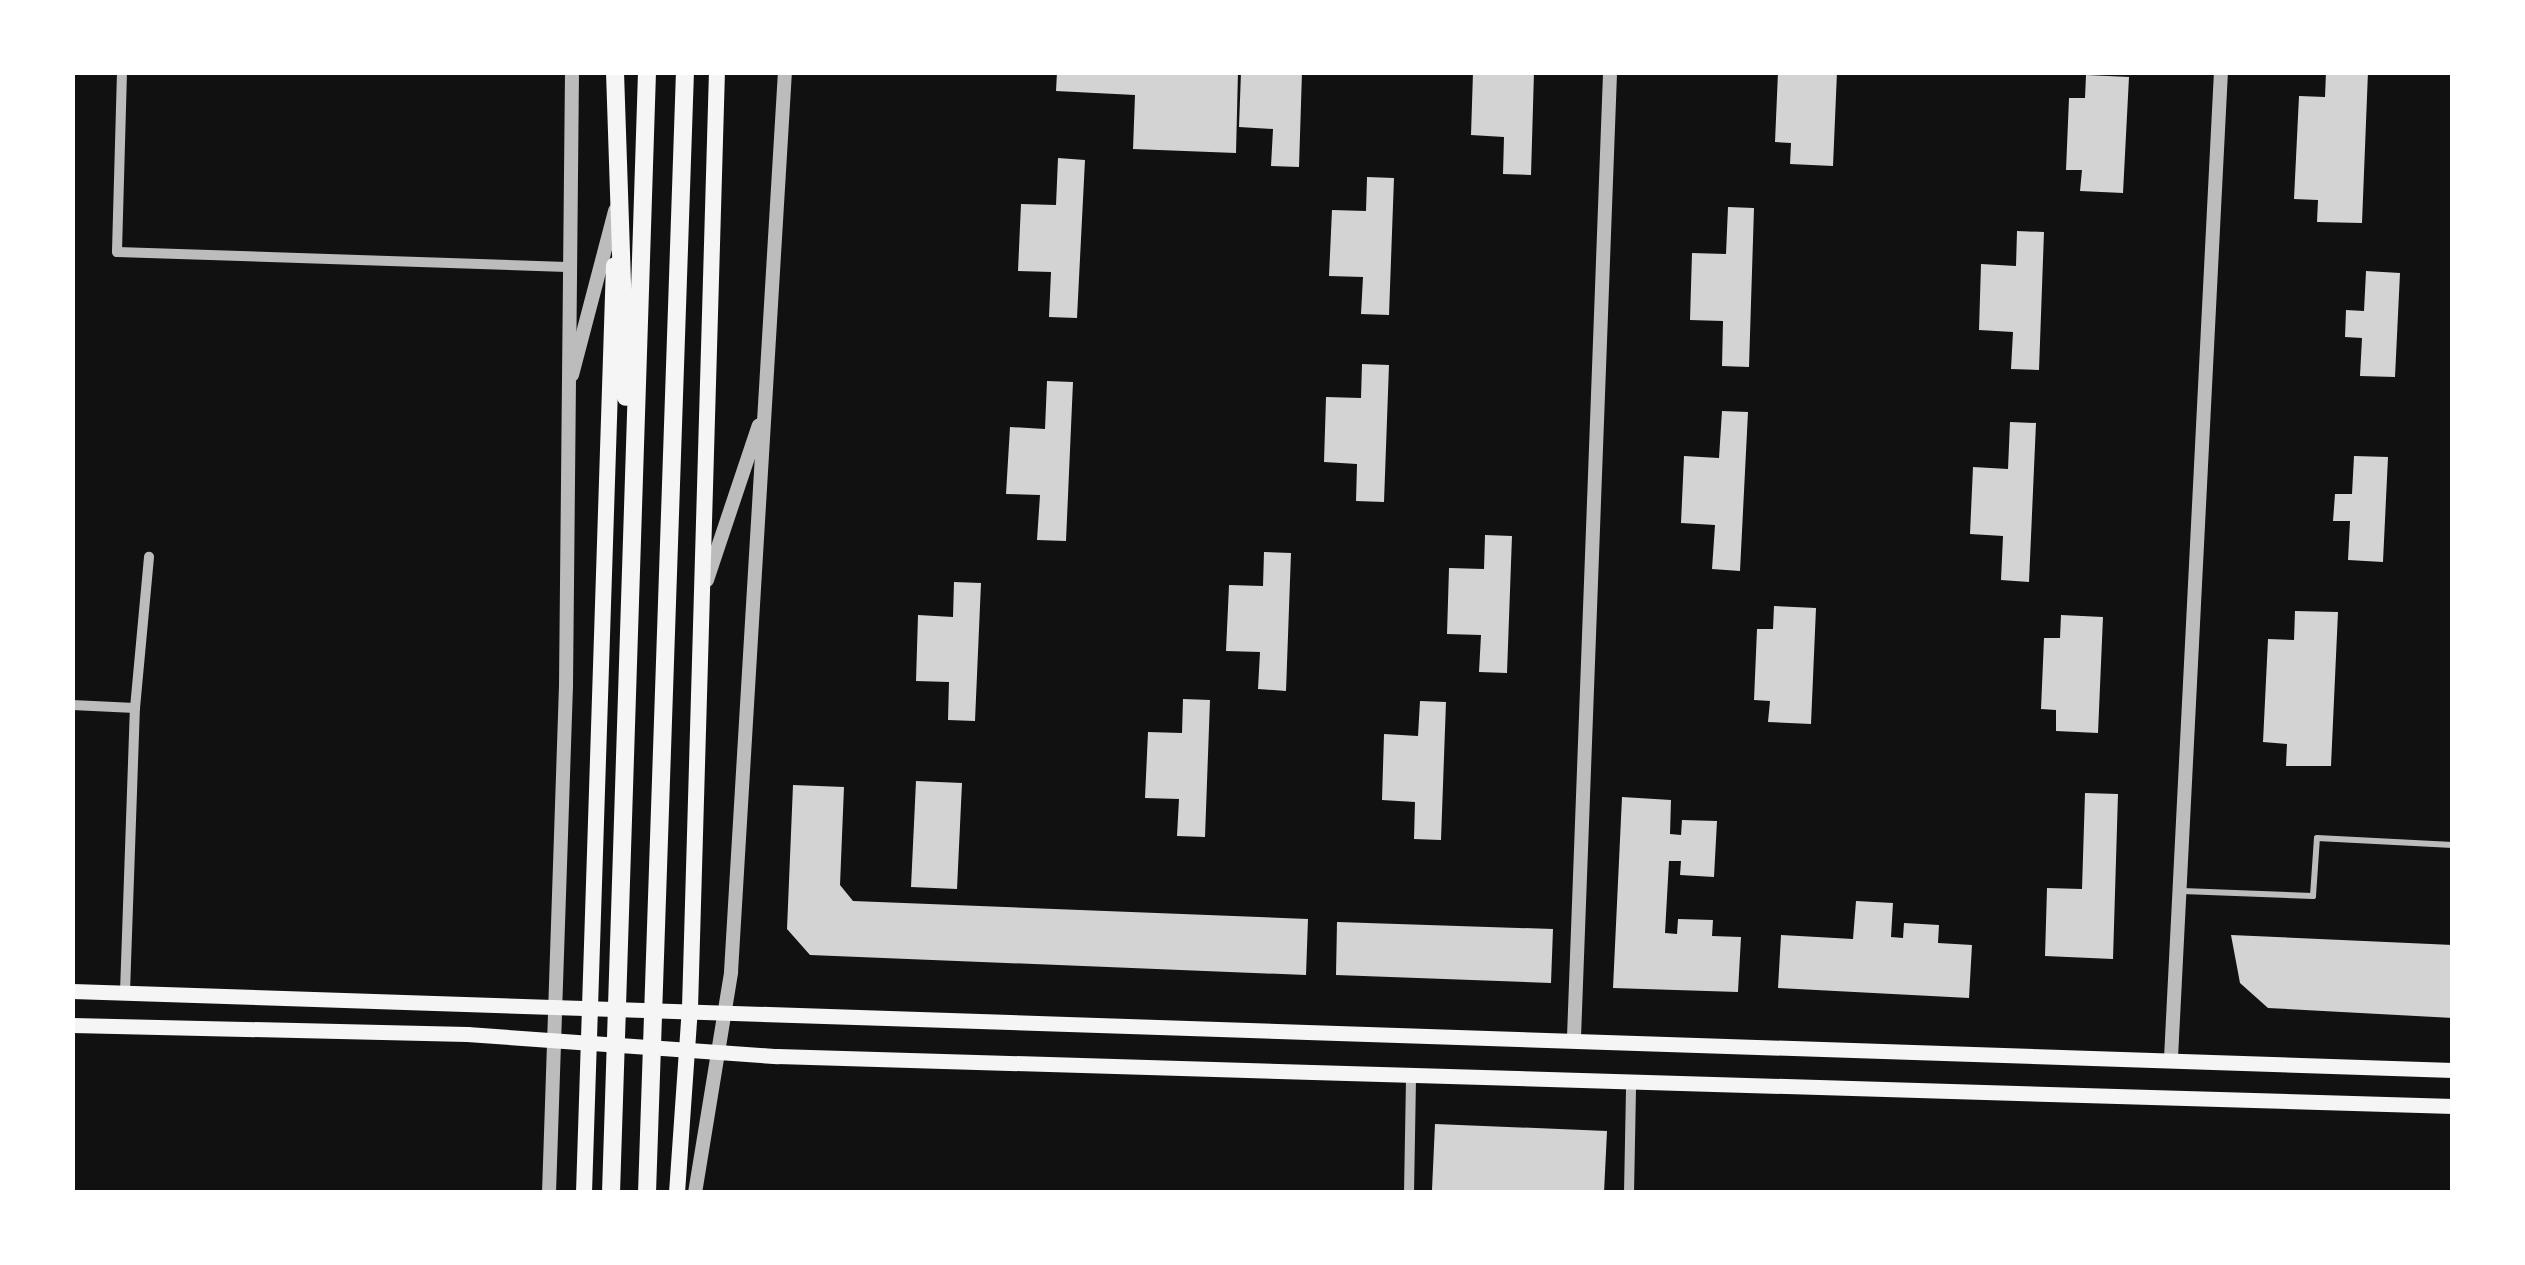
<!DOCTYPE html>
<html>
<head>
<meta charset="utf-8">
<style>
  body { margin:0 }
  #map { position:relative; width:2525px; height:1265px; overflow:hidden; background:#111; font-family:Ubuntu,sans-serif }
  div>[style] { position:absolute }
  .building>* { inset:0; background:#d3d3d3 }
  .service>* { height:6px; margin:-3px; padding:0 3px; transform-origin:3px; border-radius:3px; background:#bcbcbc }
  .minor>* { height:10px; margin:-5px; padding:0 5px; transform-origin:5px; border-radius:5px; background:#bcbcbc }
  .tertiary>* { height:14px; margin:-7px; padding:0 7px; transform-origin:7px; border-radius:7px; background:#bcbcbc }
  .secondary>* { height:15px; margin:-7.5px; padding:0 7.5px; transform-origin:7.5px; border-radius:7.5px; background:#f5f5f5 }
  .primary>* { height:16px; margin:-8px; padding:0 8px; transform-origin:8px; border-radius:8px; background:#f5f5f5 }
  .trunk>* { height:18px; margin:-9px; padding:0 9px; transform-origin:9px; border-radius:9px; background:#f5f5f5 }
  span { translate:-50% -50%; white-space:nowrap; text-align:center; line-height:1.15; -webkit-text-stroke:9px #fff; paint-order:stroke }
  .frame { position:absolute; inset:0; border:75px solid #fff; pointer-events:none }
</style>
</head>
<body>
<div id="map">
  <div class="building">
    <i style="clip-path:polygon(1057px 72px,1238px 72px,1236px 153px,1133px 149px,1135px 95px,1056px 91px)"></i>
    <i style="clip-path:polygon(1241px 72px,1302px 72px,1299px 167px,1271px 166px,1273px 129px,1239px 127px)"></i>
    <i style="clip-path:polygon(1473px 72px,1534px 72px,1531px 175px,1503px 174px,1504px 137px,1471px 135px)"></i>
    <i style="clip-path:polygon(1778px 72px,1837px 72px,1833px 166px,1790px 164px,1791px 143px,1775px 142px)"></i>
    <i style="clip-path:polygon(2326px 72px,2368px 72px,2362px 223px,2317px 222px,2318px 200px,2294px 199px,2299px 96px,2325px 97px)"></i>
    <i style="clip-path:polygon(2086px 75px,2129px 77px,2123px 193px,2080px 191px,2082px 170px,2066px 170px,2069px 98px,2085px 98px)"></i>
    <i style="clip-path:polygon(1058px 158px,1085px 160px,1077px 318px,1049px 317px,1051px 272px,1018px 271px,1021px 204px,1056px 205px)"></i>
    <i style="clip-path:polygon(1367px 177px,1394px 178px,1389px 315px,1361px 314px,1363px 277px,1329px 276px,1332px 210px,1366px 211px)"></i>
    <i style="clip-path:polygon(1728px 207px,1754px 208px,1749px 367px,1722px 366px,1723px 321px,1690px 320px,1692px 253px,1726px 254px)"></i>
    <i style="clip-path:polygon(2017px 231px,2044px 232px,2039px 370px,2011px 369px,2013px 332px,1979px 330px,1981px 264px,2016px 266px)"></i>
    <i style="clip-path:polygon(2366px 271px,2400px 273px,2395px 377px,2360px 376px,2362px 338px,2345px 337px,2346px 310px,2364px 311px)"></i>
    <i style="clip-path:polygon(1362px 364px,1389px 365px,1384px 502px,1356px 501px,1357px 464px,1324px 462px,1326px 397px,1361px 398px)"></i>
    <i style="clip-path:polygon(1047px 381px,1073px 382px,1066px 541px,1037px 540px,1040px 495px,1006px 494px,1010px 427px,1045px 429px)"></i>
    <i style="clip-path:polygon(1722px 411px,1748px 412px,1740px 571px,1712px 569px,1715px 525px,1681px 523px,1684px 456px,1719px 458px)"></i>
    <i style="clip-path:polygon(2010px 422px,2036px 423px,2029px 582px,2001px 580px,2003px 536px,1970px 534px,1973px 467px,2008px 469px)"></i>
    <i style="clip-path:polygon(2354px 456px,2388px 457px,2383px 562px,2348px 560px,2350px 521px,2333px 521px,2335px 494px,2352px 494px)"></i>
    <i style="clip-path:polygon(1485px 535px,1512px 536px,1507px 673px,1479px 672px,1481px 635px,1447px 634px,1449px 568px,1484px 569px)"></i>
    <i style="clip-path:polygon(1264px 552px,1291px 553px,1286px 691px,1258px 689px,1260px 652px,1226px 651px,1229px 585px,1263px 586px)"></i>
    <i style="clip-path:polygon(954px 582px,981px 583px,975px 721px,948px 720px,949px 682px,916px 681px,918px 615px,953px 617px)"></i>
    <i style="clip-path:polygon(1774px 606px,1816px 608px,1811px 724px,1768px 722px,1770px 701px,1754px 700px,1757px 629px,1773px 629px)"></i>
    <i style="clip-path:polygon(2295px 611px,2338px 612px,2331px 766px,2286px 766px,2287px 744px,2263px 742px,2268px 639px,2294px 640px)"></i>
    <i style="clip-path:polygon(2061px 615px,2103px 617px,2098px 733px,2056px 731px,2056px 710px,2041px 709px,2044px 638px,2060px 638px)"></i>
    <i style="clip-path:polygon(1183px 699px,1210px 700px,1205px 837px,1177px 836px,1179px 799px,1145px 798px,1148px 732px,1182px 733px)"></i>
    <i style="clip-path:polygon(1420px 701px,1446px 702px,1441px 840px,1414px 839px,1415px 802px,1382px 800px,1384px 734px,1418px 736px)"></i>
    <i style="clip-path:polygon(916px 781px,962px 783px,957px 889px,911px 887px)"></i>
    <i style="clip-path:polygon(793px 785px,844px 787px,840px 885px,853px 901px,1308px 919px,1306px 975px,810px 955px,787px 929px)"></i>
    <i style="clip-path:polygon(2085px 793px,2118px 794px,2113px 959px,2045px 956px,2047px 888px,2082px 889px)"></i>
    <i style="clip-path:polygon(1622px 797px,1671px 800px,1670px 834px,1681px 835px,1682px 820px,1717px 821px,1714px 877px,1680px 875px,1681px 861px,1669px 861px,1665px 933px,1677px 934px,1678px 919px,1713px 920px,1712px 936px,1741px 937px,1738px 992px,1613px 988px)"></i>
    <i style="clip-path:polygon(1856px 901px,1893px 903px,1891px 937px,1903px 938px,1904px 923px,1939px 925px,1938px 943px,1972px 945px,1969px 998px,1778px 988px,1781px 935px,1853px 939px)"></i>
    <i style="clip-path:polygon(1337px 922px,1553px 929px,1551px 983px,1336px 975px)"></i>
    <i style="clip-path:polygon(2231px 935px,2453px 945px,2453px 1018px,2268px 1008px,2240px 983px)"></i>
    <i style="clip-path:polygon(1435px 1124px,1607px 1131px,1604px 1193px,1432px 1190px)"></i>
  </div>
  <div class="service">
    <i style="left:2182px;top:891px;width:131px;rotate:2.2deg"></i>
    <i style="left:2313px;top:896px;width:58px;rotate:-86.1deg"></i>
    <i style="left:2317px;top:838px;width:136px;rotate:2.9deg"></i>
  </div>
  <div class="minor">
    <i style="left:122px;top:72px;width:180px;rotate:91.6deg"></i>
    <i style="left:117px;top:252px;width:450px;rotate:1.9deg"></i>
    <i style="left:72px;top:705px;width:63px;rotate:2.7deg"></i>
    <i style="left:125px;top:992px;width:284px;rotate:-88deg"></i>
    <i style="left:135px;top:708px;width:152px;rotate:-84.7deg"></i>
    <i style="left:1409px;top:1193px;width:118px;rotate:-89deg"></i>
    <i style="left:1629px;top:1193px;width:109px;rotate:-88.9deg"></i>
  </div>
  <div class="tertiary">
    <i style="left:572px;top:375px;width:170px;rotate:-75.3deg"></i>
    <i style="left:707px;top:580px;width:163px;rotate:-71.5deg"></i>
    <i style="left:1574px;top:1037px;width:966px;rotate:-87.86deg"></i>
    <i style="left:2171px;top:1058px;width:987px;rotate:-87.1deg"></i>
    <i style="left:549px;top:1193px;width:507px;rotate:-88.08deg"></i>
    <i style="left:566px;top:686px;width:614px;rotate:-89.44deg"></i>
    <i style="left:695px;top:1193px;width:224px;rotate:-80.7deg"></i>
    <i style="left:731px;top:972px;width:902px;rotate:-86.57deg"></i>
  </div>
  <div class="secondary">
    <i style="left:72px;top:991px;width:2382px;rotate:1.9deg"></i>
    <i style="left:72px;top:1025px;width:395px;rotate:1.3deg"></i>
    <i style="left:467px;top:1034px;width:311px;rotate:4.1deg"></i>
    <i style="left:777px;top:1056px;width:1677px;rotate:1.71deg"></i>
  </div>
  <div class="primary">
    <i style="left:584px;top:1193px;width:928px;rotate:-88.15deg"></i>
    <i style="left:677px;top:1193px;width:185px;rotate:-86deg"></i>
    <i style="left:690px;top:1008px;width:936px;rotate:-88.35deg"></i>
  </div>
  <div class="trunk">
    <i style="left:615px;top:72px;width:325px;rotate:88.1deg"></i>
    <i style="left:611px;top:1193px;width:1122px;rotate:-88.16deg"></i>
    <i style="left:647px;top:1193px;width:1122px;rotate:-88.06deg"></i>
  </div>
  <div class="frame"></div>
</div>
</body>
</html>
